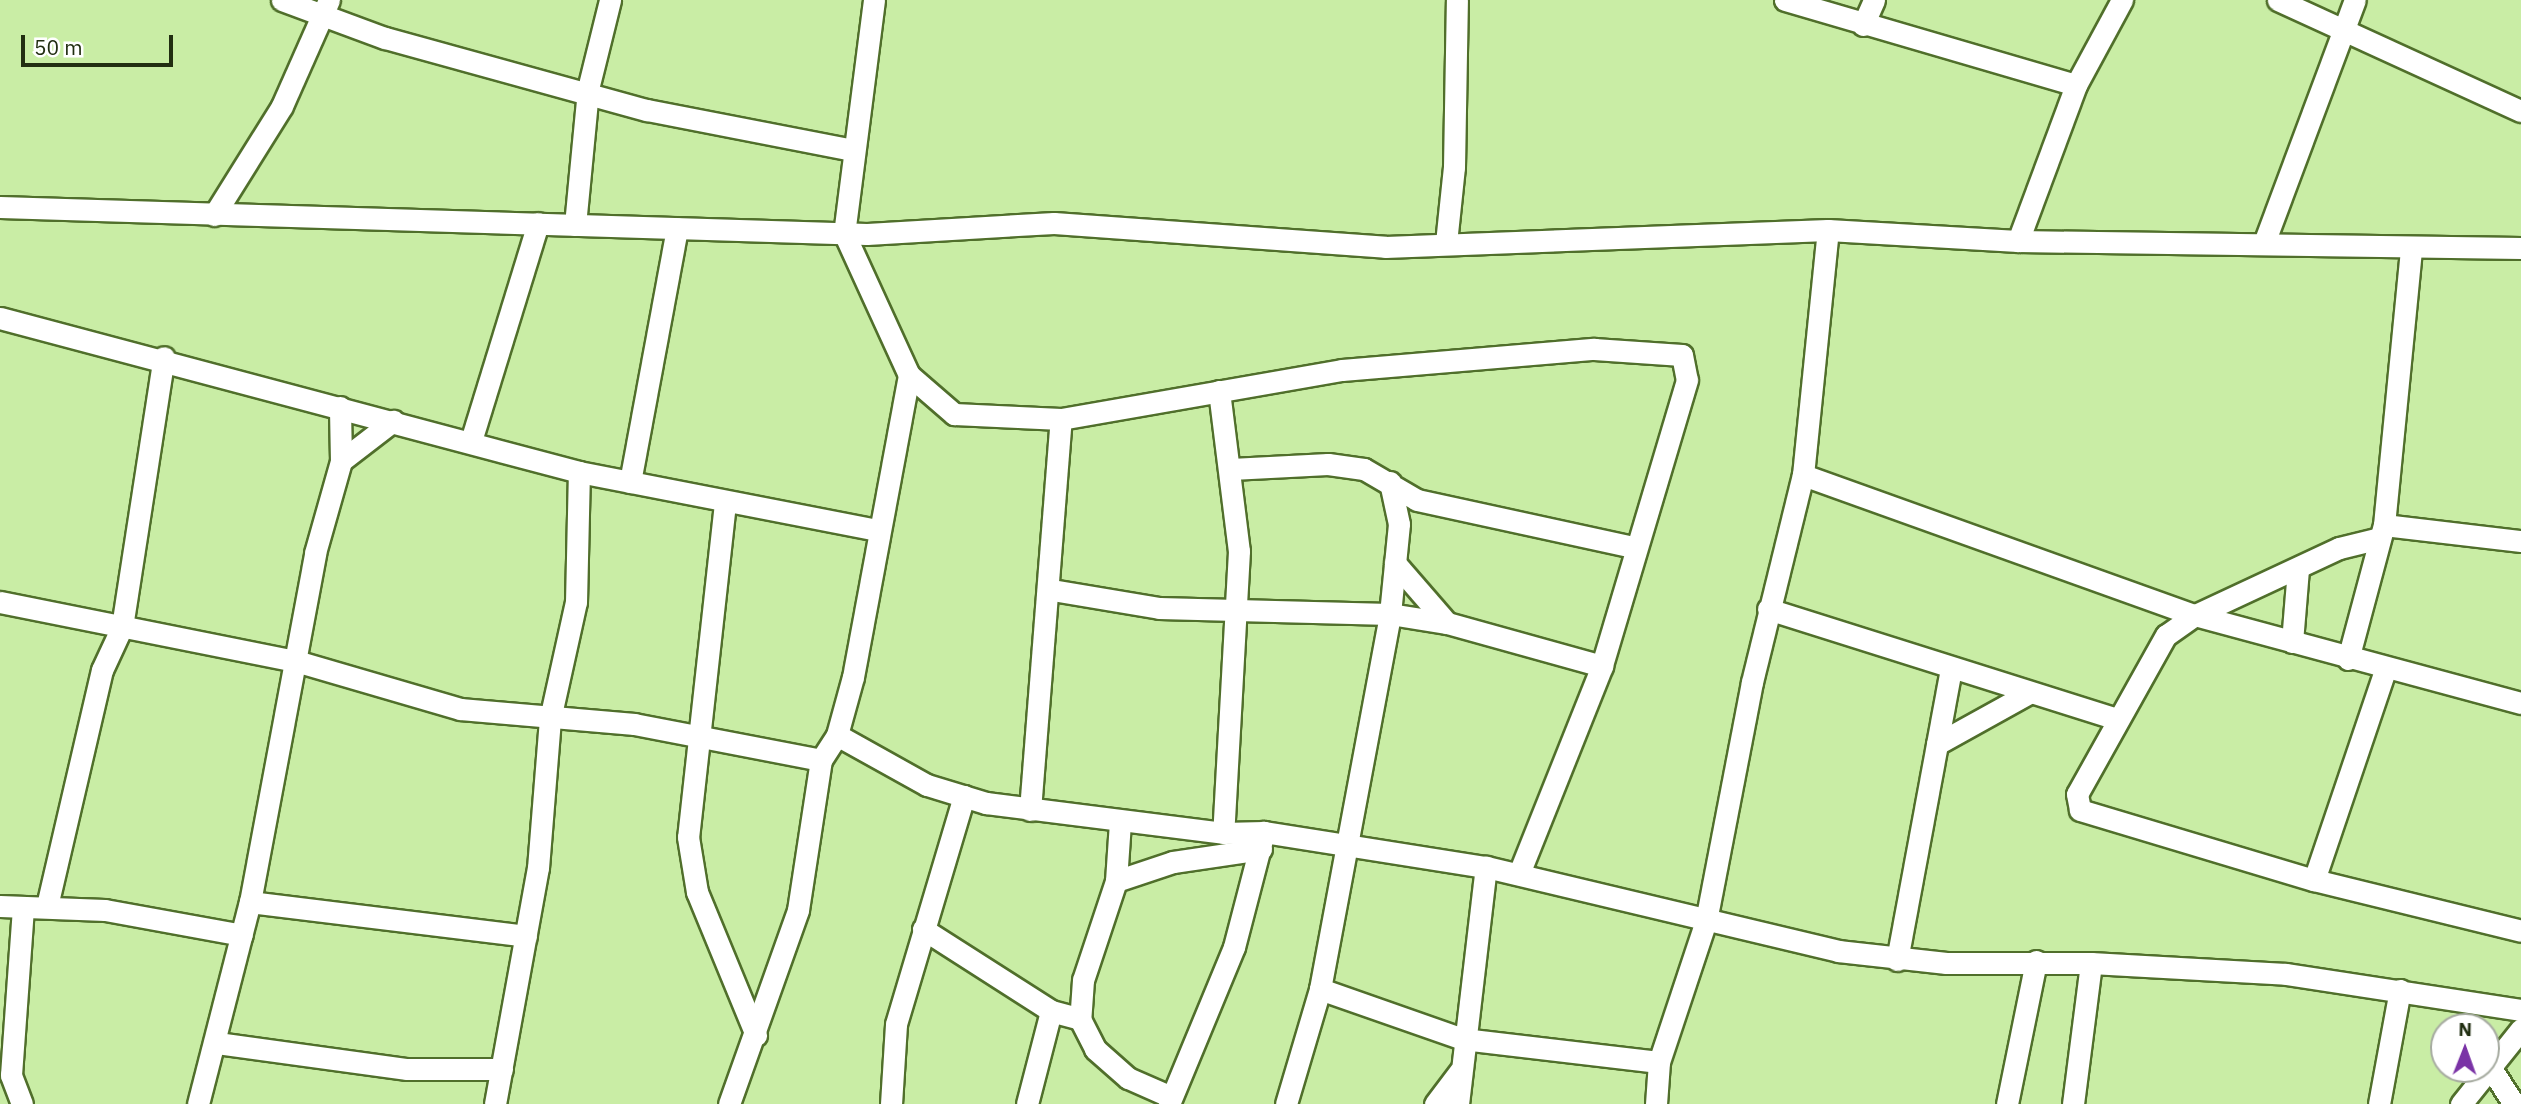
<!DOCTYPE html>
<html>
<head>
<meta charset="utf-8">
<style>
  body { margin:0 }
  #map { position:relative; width:2521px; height:1104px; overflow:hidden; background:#c9eda5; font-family:"IBM Plex Sans",sans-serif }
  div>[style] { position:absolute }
  .roads { filter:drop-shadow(2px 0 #506f2b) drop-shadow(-2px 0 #506f2b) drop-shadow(0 2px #506f2b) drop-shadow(0 -2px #506f2b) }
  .street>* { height:21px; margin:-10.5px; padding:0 10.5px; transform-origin:10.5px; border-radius:10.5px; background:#fff }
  span { translate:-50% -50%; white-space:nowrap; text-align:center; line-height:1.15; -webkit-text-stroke:7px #fff; paint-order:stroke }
  .north { position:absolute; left:2430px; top:1013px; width:70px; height:70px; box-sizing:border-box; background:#fff; border:2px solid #a6aba0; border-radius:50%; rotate:1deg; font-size:19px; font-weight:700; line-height:28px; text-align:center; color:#212e11 }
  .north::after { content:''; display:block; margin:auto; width:24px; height:32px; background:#7a33a6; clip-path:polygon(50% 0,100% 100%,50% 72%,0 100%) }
  .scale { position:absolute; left:21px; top:35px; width:152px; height:32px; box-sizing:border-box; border:4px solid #212e11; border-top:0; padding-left:9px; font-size:21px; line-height:24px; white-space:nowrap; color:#212e11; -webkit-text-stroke:5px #fff; paint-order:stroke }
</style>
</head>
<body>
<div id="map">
  <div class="roads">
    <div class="street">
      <i style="left:282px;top:0;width:110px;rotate:20.3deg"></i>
      <i style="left:385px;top:38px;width:272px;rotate:15.4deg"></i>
      <i style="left:647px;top:110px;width:209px;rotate:11deg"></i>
      <i style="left:874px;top:0;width:235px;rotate:97.3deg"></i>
      <i style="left:844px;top:233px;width:156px;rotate:65.4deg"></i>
      <i style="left:909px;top:375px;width:60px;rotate:40.9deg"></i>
      <i style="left:954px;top:414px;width:107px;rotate:2.7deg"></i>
      <i style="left:1061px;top:419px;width:285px;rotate:-9.9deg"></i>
      <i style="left:1342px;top:370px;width:253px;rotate:-4.8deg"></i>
      <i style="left:1594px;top:349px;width:88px;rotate:3.9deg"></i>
      <i style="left:1682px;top:355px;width:25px;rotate:79deg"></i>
      <i style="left:1687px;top:380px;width:298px;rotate:106.6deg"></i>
      <i style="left:1602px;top:666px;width:224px;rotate:111.8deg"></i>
      <i style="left:1785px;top:0;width:303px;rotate:16.3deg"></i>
      <i style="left:2278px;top:0;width:267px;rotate:24.6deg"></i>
      <i style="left:1863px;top:25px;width:27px;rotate:-66deg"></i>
      <i style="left:0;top:207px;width:867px;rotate:1.78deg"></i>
      <i style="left:867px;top:234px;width:187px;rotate:-3.4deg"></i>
      <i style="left:1054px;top:223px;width:332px;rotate:4.1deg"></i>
      <i style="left:1385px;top:247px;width:443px;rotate:-2.2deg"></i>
      <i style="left:1828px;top:230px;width:190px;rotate:3.3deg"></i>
      <i style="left:2018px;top:241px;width:503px;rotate:0.8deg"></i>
      <i style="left:214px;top:215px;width:128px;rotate:-58deg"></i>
      <i style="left:282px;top:106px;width:116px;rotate:-66.1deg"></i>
      <i style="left:575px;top:225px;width:137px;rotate:-84.5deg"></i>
      <i style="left:588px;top:89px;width:92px;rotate:-76.1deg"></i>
      <i style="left:2018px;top:241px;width:166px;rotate:-69.6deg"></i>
      <i style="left:2076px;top:85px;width:97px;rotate:-61.6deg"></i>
      <i style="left:1446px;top:243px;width:76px;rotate:-84deg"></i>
      <i style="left:1454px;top:167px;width:167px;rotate:-89deg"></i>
      <i style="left:2264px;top:243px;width:259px;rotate:-69.5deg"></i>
      <i style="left:0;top:318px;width:599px;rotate:14.89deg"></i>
      <i style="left:579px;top:472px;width:305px;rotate:11deg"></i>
      <i style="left:1219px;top:391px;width:161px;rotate:82.9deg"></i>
      <i style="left:1239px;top:551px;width:282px;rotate:93.2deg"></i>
      <i style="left:471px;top:441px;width:228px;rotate:-72.9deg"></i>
      <i style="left:341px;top:461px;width:66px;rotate:-37.6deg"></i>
      <i style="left:1231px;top:469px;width:97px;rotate:-3deg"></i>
      <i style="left:1328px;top:464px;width:36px;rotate:8deg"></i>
      <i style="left:1364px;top:469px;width:61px;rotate:30.3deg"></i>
      <i style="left:1417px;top:500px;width:220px;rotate:12.3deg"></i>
      <i style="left:1803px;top:475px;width:416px;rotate:19.7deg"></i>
      <i style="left:2195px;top:615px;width:338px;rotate:15.1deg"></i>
      <i style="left:630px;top:482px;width:258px;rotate:-79.5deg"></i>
      <i style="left:725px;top:503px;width:336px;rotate:96.3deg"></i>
      <i style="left:688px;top:837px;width:56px;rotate:80.7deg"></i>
      <i style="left:697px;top:892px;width:155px;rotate:67.6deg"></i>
      <i style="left:2384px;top:525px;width:138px;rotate:6.7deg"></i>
      <i style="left:2380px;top:538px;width:42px;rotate:166.3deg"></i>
      <i style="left:2339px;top:548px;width:159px;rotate:155deg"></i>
      <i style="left:2195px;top:615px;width:35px;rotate:145deg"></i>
      <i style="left:2166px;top:635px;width:182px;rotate:119.2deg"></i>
      <i style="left:2077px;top:794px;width:16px;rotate:79deg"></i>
      <i style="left:2080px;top:810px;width:244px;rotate:16.7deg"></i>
      <i style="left:2314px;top:880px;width:213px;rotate:13.8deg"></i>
      <i style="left:1395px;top:563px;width:79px;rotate:49.1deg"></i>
      <i style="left:1052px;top:590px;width:109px;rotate:9.5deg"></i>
      <i style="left:1159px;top:608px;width:231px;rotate:1.5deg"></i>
      <i style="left:1390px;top:614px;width:58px;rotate:9deg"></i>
      <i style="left:1447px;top:623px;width:161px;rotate:15.5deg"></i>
      <i style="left:0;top:602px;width:302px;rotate:11.3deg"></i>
      <i style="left:296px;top:661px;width:171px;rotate:16.3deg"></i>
      <i style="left:460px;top:709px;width:175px;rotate:4.9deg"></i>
      <i style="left:634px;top:724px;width:190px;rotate:10.9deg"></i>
      <i style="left:1768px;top:609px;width:365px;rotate:17.5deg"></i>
      <i style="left:2292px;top:642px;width:73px;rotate:-85.3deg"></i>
      <i style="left:2348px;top:659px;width:139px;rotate:-75deg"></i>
      <i style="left:2384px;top:525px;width:277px;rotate:-84.4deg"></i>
      <i style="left:837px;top:735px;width:103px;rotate:29.1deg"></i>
      <i style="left:927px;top:785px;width:62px;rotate:17deg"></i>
      <i style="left:986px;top:803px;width:239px;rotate:7.2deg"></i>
      <i style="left:1223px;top:833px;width:41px;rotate:-1.4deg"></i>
      <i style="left:1264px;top:832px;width:225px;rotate:9deg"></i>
      <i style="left:1486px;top:867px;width:362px;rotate:13.4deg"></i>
      <i style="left:1838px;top:951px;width:109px;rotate:6.3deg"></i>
      <i style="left:1946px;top:963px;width:145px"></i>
      <i style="left:2091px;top:963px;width:195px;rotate:3.2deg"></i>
      <i style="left:2286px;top:974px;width:238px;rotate:8.7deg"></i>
      <i style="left:1937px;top:744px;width:105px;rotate:-29deg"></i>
      <i style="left:1030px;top:810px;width:392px;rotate:-85.5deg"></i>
      <i style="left:1120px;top:822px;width:59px;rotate:93.9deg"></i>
      <i style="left:1116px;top:881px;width:104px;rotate:108.4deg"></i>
      <i style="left:1083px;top:980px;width:39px;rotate:94deg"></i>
      <i style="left:1080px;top:1019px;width:34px;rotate:63deg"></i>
      <i style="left:1095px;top:1049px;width:44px;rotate:41.3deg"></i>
      <i style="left:1128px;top:1078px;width:47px;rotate:23.8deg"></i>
      <i style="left:2314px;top:880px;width:222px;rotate:-71.3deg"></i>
      <i style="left:1116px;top:881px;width:60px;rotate:-18.4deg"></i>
      <i style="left:1173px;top:862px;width:89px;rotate:-8.4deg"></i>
      <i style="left:250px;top:902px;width:278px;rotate:7deg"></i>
      <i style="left:0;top:906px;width:105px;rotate:2.2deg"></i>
      <i style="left:105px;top:910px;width:139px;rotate:10.3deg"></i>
      <i style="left:47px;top:906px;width:242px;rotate:-76.9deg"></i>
      <i style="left:102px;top:670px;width:47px;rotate:-65.1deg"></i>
      <i style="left:122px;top:627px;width:273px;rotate:-81.2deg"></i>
      <i style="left:923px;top:929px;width:152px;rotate:32.6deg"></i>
      <i style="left:1051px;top:1011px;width:30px;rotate:15deg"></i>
      <i style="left:1897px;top:960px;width:295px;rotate:-79.5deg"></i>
      <i style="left:1320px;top:989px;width:151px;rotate:19.3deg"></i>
      <i style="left:1463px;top:1039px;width:197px;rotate:6.7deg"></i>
      <i style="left:217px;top:1043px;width:192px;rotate:7.8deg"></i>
      <i style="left:407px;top:1069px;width:95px"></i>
      <i style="left:2490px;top:1067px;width:44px;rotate:57deg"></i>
      <i style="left:22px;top:1104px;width:31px;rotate:-111deg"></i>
      <i style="left:11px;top:1075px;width:166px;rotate:-85.9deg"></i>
      <i style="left:198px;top:1104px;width:209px;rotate:-75.6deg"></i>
      <i style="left:250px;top:902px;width:355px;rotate:-79.4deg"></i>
      <i style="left:315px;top:553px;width:96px;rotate:-74.2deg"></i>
      <i style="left:341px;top:461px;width:54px;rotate:-91.1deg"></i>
      <i style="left:495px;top:1104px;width:240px;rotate:-79.7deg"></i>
      <i style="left:538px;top:868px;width:149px;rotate:-85.4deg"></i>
      <i style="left:550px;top:719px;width:120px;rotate:-77.5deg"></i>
      <i style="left:576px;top:602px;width:130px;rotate:-88.7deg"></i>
      <i style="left:729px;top:1104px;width:206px;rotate:-70.4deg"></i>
      <i style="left:798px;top:910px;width:152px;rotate:-81.3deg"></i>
      <i style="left:821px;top:760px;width:30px;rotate:-57deg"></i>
      <i style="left:837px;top:735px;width:60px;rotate:-74.6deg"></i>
      <i style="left:853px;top:677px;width:307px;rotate:-79.5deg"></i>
      <i style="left:891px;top:1104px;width:80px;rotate:-86.4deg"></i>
      <i style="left:896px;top:1024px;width:238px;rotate:-73.4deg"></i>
      <i style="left:1027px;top:1104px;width:96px;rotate:-75.5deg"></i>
      <i style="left:1169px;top:1104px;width:170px;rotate:-67.5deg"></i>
      <i style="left:1234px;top:947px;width:119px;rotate:-75.4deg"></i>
      <i style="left:1286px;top:1104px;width:120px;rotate:-73.5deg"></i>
      <i style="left:1320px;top:989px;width:381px;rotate:-79.4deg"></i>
      <i style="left:1390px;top:614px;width:90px;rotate:-84.3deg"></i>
      <i style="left:1399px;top:524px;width:43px;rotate:-102.1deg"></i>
      <i style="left:1435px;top:1104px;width:41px;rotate:-52.9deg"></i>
      <i style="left:1458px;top:1104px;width:239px;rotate:-83.3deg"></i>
      <i style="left:1656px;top:1104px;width:42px;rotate:-85.9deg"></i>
      <i style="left:1659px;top:1062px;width:149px;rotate:-71.6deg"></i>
      <i style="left:1706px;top:921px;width:243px;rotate:-79.1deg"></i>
      <i style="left:1752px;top:682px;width:213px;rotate:-76.2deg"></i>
      <i style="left:1803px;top:475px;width:246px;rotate:-84.2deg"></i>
      <i style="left:2007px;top:1104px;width:146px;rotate:-78.5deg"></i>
      <i style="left:2073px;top:1104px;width:142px;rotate:-82.7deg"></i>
      <i style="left:2379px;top:1104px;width:116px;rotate:-79.6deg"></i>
      <i style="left:2461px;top:1104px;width:96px;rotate:-51.3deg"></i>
    </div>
  </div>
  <div class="north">N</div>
  <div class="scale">50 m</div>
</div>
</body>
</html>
